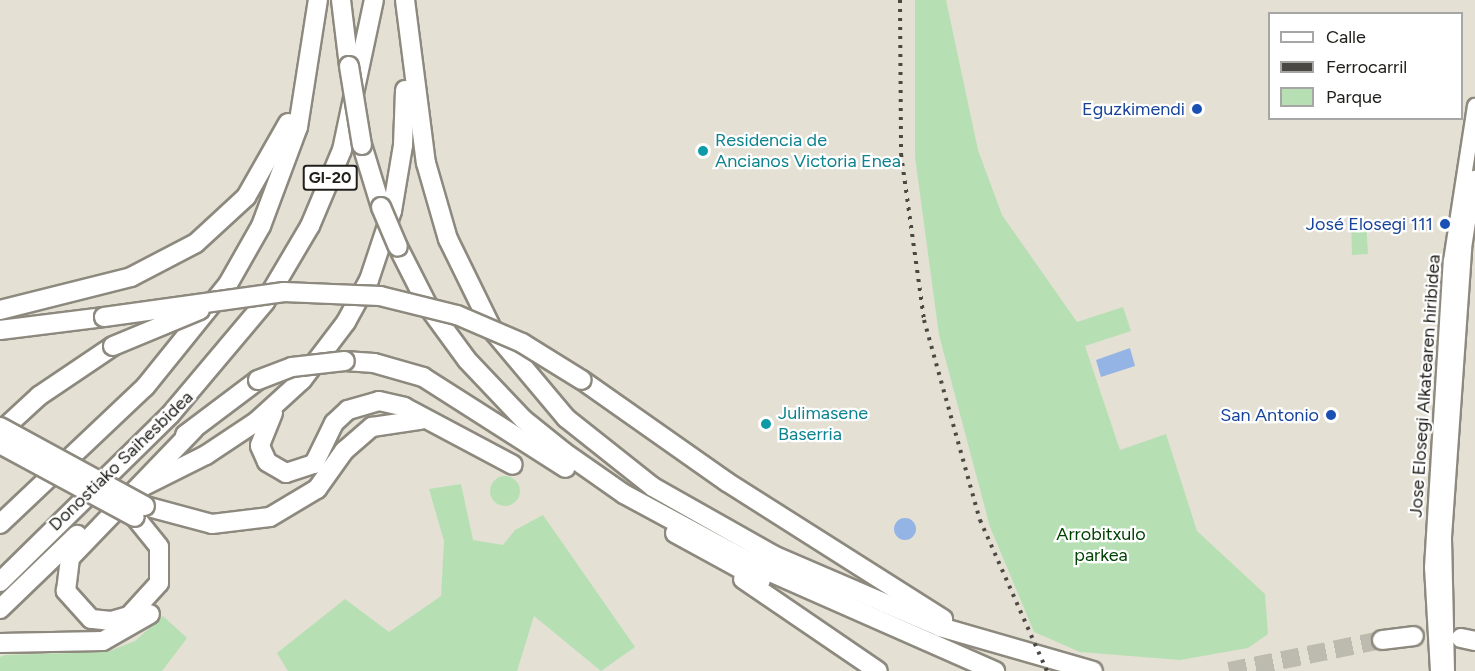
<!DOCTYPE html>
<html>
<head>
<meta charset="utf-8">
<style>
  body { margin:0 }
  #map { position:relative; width:1475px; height:671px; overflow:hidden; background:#e4e0d4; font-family:Figtree,sans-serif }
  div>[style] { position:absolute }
  .green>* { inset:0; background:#b6e0b3 }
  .round { border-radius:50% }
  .water>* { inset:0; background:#95b4e6 }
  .highway-tunnel>* { height:18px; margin-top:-9px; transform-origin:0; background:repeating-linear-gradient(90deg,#bdbaaf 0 18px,transparent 0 27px) }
  .roads { filter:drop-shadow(2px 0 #8d897e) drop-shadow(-2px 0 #8d897e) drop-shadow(0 2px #8d897e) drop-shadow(0 -2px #8d897e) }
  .secondary>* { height:14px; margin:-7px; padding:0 7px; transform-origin:7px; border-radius:7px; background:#fff }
  .highway>* { height:18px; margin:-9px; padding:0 9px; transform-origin:9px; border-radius:9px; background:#fff }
  .rail>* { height:4px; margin-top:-2px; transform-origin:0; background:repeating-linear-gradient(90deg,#4a4842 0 3px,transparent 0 9px) }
  .bridges { filter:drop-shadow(2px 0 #8d897e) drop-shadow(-2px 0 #8d897e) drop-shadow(0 2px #8d897e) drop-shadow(0 -2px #8d897e) }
  .highway-bridge>* { height:18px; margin:-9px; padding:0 9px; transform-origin:9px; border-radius:9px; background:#fff }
  .dots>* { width:16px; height:16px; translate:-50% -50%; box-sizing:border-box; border:3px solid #fff; border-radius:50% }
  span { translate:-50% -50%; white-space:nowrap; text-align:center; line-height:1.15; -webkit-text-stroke:4.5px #fff; paint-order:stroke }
  .shield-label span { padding:2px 4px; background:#fff; border:2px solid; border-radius:4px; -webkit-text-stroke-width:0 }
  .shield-label { font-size:16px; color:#21201c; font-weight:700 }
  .transit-label { font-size:18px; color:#164399 }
  .right { translate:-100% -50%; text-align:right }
  .culture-label { font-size:18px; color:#0d838f }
  .left { translate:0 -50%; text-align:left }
  .street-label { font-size:18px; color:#21201c }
  .park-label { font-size:18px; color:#004203 }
  .legend { position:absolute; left:1268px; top:12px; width:195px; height:108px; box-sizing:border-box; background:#fff; border:2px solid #a6a6a4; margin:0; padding:8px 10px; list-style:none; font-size:18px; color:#21201c }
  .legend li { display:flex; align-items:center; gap:12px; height:30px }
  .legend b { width:30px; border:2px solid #a6a6a4 }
</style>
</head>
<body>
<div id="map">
  <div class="green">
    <i style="clip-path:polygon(915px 0,946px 0,978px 150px,1002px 215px,1077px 322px,1123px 307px,1131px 331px,1085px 346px,1120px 450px,1166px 434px,1197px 531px,1265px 594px,1268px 634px,1248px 648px,1180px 660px,1080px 652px,1034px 632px,990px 527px,939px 335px,915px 157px)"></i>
    <i style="clip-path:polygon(1351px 222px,1366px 222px,1368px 254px,1352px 255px)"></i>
    <i class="round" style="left:490px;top:476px;width:30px;height:30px"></i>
    <i style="clip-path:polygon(461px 484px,473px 540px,503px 545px,515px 530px,543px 515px,635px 647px,601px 671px,534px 616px,517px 671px,288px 671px,277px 653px,345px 599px,389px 632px,441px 596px,444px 541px,429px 489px)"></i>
    <i style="clip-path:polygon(163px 616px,187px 638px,162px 671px,0 671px,0 657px,5px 655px,107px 652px,135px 641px)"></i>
  </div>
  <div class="water">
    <i style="clip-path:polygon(1130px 348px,1135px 366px,1101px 377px,1096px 360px)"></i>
    <i class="round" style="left:894px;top:518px;width:22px;height:22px"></i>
  </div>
  <div class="highway-tunnel">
    <i style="left:1229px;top:671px;width:156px;rotate:-11.5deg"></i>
  </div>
  <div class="roads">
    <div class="secondary">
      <i style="left:1438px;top:671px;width:103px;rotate:-93.3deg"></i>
      <i style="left:1432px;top:568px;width:308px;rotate:-86.5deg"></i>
      <i style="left:1451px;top:261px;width:157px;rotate:-81.2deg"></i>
      <i style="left:1447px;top:671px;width:134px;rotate:-91.3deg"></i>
      <i style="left:1444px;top:537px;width:290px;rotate:-86deg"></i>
      <i style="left:1464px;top:248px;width:71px;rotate:-81.1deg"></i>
    </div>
    <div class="highway">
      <i style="left:341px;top:0;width:66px;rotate:83.1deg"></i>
      <i style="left:405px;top:0;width:164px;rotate:82.7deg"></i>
      <i style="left:426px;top:163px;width:79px;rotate:73.9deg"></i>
      <i style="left:448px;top:239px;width:102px;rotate:63.9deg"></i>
      <i style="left:493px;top:331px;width:114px;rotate:50deg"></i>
      <i style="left:566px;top:418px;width:111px;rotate:38.4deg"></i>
      <i style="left:653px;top:487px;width:138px;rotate:29.5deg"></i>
      <i style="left:773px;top:555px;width:182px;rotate:23.3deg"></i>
      <i style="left:940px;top:627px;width:159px;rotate:16deg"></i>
      <i style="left:362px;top:145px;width:65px;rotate:73deg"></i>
      <i style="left:398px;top:247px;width:68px;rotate:63.1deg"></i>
      <i style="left:429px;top:308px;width:64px;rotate:53.8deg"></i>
      <i style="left:467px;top:360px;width:81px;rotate:46.5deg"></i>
      <i style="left:523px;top:419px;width:53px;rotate:38.8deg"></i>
      <i style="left:564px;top:452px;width:73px;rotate:35deg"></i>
      <i style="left:624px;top:494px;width:156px;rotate:28.4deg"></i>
      <i style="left:761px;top:568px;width:256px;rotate:23.8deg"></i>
      <i style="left:0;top:310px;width:135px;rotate:-14.1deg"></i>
      <i style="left:131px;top:277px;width:73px;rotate:-27.6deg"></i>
      <i style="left:196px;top:243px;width:68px;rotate:-42.6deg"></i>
      <i style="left:246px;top:197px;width:85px;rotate:-60.4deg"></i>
      <i style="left:0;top:330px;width:105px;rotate:-7.1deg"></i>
      <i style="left:345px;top:361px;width:29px;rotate:4deg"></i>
      <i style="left:374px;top:363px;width:51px;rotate:15.9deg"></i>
      <i style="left:423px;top:377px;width:169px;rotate:32.5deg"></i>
      <i style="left:582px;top:380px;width:177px;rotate:35.1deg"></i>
      <i style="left:727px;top:482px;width:256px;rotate:32.4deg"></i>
      <i style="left:273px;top:413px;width:35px;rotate:112deg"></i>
      <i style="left:260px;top:446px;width:17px;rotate:66deg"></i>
      <i style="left:267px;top:462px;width:22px;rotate:30deg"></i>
      <i style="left:286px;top:473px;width:29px;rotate:-18deg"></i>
      <i style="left:314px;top:464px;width:46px;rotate:-64deg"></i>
      <i style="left:334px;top:423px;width:19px;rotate:-43deg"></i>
      <i style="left:348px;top:410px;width:32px;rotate:-16deg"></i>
      <i style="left:379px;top:401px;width:26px;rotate:13deg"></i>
      <i style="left:404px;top:407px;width:123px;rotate:28deg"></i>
      <i style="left:0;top:432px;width:53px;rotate:-42.7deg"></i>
      <i style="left:39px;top:396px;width:89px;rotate:-34deg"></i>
      <i style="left:185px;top:435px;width:91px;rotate:-37deg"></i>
      <i style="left:138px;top:489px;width:76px;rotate:-26.6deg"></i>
      <i style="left:206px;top:455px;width:61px;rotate:-33.7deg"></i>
      <i style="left:257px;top:421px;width:61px;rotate:-42.3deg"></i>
      <i style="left:302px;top:380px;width:73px;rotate:-52.8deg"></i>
      <i style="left:346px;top:322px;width:48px;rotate:-61.3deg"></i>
      <i style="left:369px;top:280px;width:73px;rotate:-71.6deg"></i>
      <i style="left:392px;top:211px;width:67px;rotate:-80.5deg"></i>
      <i style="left:403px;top:145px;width:55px;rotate:-87.9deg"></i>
      <i style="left:145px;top:506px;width:69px;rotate:15deg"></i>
      <i style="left:212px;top:524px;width:58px;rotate:-6.9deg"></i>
      <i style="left:270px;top:517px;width:55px;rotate:-30.8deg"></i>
      <i style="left:317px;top:489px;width:47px;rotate:-54.6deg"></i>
      <i style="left:344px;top:451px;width:37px;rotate:-41deg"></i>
      <i style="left:372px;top:427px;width:49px;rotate:-8.3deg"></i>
      <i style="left:135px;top:517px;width:38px;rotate:51deg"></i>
      <i style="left:159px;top:547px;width:36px;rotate:90deg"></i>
      <i style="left:159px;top:583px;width:45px;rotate:132.3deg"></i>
      <i style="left:129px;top:616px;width:19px;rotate:164deg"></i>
      <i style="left:111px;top:621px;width:20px;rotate:-174deg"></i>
      <i style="left:91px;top:619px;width:38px;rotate:-132deg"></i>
      <i style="left:66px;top:591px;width:33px;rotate:-83deg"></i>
      <i style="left:70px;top:558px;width:179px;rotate:-46.1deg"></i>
      <i style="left:0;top:524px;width:199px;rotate:-43.4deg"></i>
      <i style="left:145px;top:387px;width:132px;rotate:-51.1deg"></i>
      <i style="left:228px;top:284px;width:67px;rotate:-60.4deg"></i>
      <i style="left:261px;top:226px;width:106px;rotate:-69.5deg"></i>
      <i style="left:298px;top:127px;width:129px;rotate:-81.1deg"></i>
      <i style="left:675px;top:533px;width:98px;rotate:28.7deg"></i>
      <i style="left:743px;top:579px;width:163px;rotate:34.3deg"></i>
      <i style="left:0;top:582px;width:238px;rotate:-44.5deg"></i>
      <i style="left:170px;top:415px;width:148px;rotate:-49.9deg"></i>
      <i style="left:265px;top:302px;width:88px;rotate:-59.4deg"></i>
      <i style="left:310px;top:226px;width:82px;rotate:-67.2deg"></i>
      <i style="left:342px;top:150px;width:153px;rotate:-78deg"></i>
      <i style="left:0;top:609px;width:107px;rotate:-43.9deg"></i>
      <i style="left:1461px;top:638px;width:14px;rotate:12deg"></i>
      <i style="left:1382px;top:640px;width:32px;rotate:-7deg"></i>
      <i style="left:0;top:643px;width:103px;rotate:-1.1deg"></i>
      <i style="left:103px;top:641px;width:54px;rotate:-29.9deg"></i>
    </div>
  </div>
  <div class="rail">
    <i style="left:900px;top:0;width:154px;rotate:89.6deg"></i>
    <i style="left:901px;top:154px;width:168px;rotate:82.1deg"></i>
    <i style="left:924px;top:320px;width:208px;rotate:74.4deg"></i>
    <i style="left:980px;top:520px;width:165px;rotate:66.1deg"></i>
  </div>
  <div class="bridges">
    <div class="highway-bridge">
      <i style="left:349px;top:66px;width:80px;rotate:80.7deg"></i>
      <i style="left:381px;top:207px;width:43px;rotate:67deg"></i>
      <i style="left:104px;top:317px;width:182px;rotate:-7.9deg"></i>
      <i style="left:284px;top:292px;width:96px;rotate:2.4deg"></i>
      <i style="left:380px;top:296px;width:79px;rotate:13.9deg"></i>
      <i style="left:457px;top:315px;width:71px;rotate:23.3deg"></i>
      <i style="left:522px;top:343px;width:70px;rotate:31.7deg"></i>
      <i style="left:113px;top:346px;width:94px;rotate:-22.5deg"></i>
      <i style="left:258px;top:380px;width:36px;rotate:-21deg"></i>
      <i style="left:292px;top:367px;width:53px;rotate:-6.5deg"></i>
      <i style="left:0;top:427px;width:165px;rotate:28.6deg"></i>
      <i style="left:0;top:444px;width:153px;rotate:28.4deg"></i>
    </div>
  </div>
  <div class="dots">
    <i style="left:1197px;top:109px;background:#1a4fb4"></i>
    <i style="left:703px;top:151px;background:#0f9aa8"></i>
    <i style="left:1445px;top:224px;background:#1a4fb4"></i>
    <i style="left:1331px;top:415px;background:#1a4fb4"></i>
    <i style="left:766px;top:424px;background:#0f9aa8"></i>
  </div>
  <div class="shield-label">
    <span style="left:330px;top:178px">GI-20</span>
  </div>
  <div class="transit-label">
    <span class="right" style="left:1185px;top:109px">Eguzkimendi</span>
    <span class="right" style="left:1433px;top:224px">José Elosegi 111</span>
    <span class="right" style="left:1319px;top:415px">San Antonio</span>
  </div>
  <div class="culture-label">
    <span class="left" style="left:715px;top:151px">Residencia de<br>Ancianos Victoria Enea</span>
    <span class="left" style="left:778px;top:424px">Julimasene<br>Baserria</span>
  </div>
  <div class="street-label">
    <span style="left:1425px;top:386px;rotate:-86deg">Jose Elosegi Alkatearen hiribidea</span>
    <span style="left:121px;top:461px;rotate:-44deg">Donostiako Saihesbidea</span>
  </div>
  <div class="park-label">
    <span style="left:1101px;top:545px">Arrobitxulo<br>parkea</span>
  </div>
  <ul class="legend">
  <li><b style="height:8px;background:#fff"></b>Calle</li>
  <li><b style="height:8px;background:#4a4842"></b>Ferrocarril</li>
  <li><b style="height:16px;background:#b6e0b3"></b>Parque</li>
  </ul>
</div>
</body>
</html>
